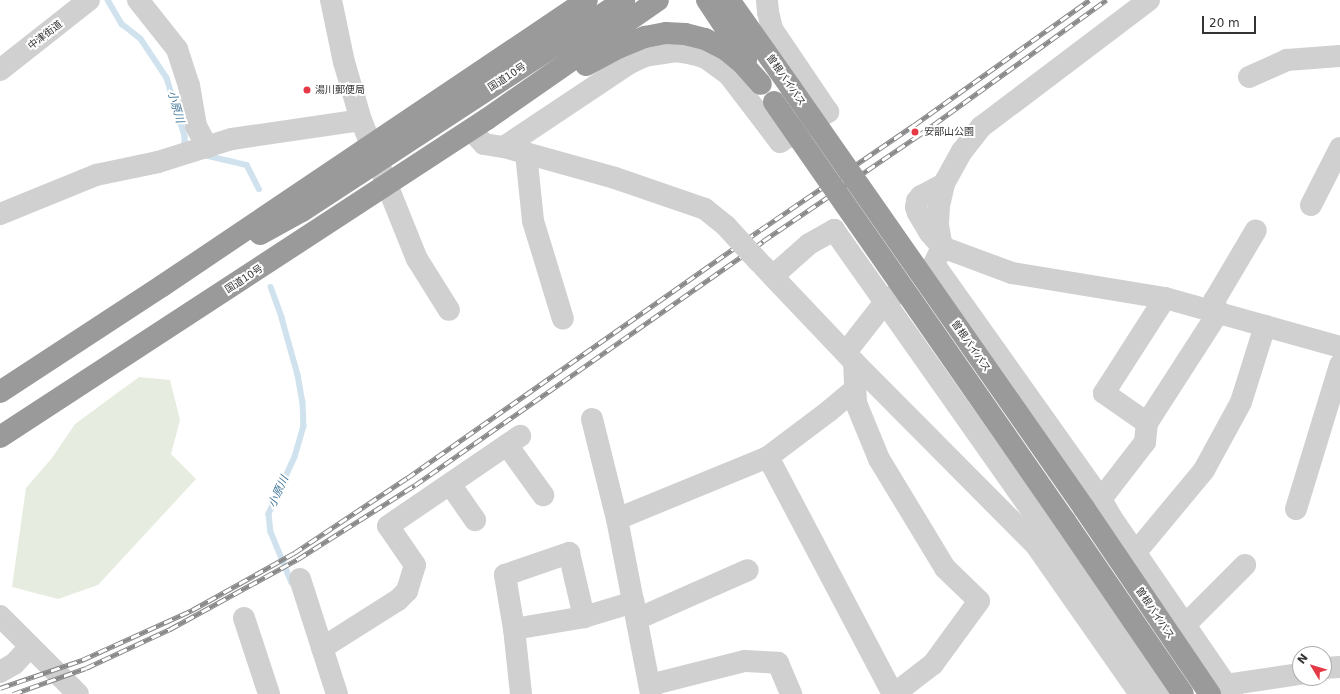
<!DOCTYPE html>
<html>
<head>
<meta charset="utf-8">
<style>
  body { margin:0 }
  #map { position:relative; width:1340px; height:694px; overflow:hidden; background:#fff; font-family:"DejaVu Sans","Noto Sans JP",sans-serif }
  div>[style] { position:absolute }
  .green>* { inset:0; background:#e6ecdf }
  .stream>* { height:5.5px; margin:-2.75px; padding:0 2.75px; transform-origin:2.75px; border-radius:2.75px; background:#cfe2ee }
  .minor>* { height:22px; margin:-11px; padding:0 11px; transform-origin:11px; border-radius:11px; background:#d0d0d0 }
  .highway>* { height:22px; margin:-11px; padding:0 11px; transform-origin:11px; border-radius:11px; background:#9a9a9a }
  .rail>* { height:4.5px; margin-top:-2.25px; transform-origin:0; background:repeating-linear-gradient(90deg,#fff 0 9px,#888 0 18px); box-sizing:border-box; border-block:1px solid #888 }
  .minor-bridge>* { height:22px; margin:-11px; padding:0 11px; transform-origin:11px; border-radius:11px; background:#d0d0d0 }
  .highway-bridge>* { height:22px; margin:-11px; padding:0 11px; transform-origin:11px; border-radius:11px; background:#9a9a9a }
  .dots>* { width:11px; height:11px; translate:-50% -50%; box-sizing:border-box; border:2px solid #fff; border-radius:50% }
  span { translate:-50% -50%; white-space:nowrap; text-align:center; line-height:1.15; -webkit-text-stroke:4px #fff; paint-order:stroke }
  .street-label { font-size:10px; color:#333 }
  .poi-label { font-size:10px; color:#333 }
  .left { translate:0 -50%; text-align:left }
  .water-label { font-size:11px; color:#3f7597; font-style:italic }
  .north { position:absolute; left:1292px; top:646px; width:40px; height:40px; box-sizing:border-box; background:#fff; border:1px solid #adadad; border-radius:50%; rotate:308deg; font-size:11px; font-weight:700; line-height:16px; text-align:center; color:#333 }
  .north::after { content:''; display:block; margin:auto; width:14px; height:18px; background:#e63946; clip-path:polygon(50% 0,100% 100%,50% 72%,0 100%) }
  .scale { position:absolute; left:1202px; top:16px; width:54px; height:18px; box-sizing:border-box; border:2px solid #333; border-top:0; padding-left:5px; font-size:12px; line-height:14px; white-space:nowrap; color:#333; -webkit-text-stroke:3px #fff; paint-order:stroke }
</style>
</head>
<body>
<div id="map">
  <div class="green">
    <i style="clip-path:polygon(139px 377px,170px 380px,180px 420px,171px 454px,196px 479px,98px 585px,58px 599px,12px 587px,26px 488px,52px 458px,75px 424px)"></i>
  </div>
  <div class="stream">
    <i style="left:108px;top:0;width:28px;rotate:60deg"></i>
    <i style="left:122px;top:24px;width:24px;rotate:38deg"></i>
    <i style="left:141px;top:39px;width:47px;rotate:56.3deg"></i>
    <i style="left:167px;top:78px;width:61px;rotate:72.8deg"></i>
    <i style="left:185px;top:136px;width:6px;rotate:90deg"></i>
    <i style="left:185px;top:142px;width:6px;rotate:31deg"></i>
    <i style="left:204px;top:155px;width:44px;rotate:13.1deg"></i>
    <i style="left:247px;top:165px;width:27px;rotate:63deg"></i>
    <i style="left:271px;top:287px;width:33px;rotate:70deg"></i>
    <i style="left:282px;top:318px;width:59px;rotate:74.3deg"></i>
    <i style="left:298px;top:375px;width:27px;rotate:80deg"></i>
    <i style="left:303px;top:402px;width:24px;rotate:88deg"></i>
    <i style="left:304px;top:426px;width:32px;rotate:106deg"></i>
    <i style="left:295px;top:457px;width:63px;rotate:114.5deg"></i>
    <i style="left:269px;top:514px;width:18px;rotate:84deg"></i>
    <i style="left:271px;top:532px;width:55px;rotate:67.6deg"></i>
  </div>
  <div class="minor">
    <i style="left:138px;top:0;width:63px;rotate:51.5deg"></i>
    <i style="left:177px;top:49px;width:38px;rotate:72deg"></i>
    <i style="left:189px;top:85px;width:42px;rotate:80.3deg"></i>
    <i style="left:196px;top:126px;width:24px;rotate:62deg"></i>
    <i style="left:331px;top:0;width:63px;rotate:78.2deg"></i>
    <i style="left:344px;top:62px;width:60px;rotate:73.7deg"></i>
    <i style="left:361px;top:120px;width:150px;rotate:68.1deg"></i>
    <i style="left:417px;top:259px;width:60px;rotate:57.9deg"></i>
    <i style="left:1149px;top:0;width:211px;rotate:142.9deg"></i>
    <i style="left:981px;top:127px;width:31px;rotate:128deg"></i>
    <i style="left:962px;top:151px;width:38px;rotate:119deg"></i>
    <i style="left:944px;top:184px;width:22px;rotate:103deg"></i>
    <i style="left:939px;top:205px;width:20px;rotate:93deg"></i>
    <i style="left:938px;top:225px;width:22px;rotate:80deg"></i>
    <i style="left:942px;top:247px;width:19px;rotate:115deg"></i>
    <i style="left:934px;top:264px;width:288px;rotate:54.6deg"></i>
    <i style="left:1101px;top:499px;width:21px;rotate:61deg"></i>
    <i style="left:1111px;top:517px;width:214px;rotate:55.6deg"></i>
    <i style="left:0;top:70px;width:113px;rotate:-38.2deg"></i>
    <i style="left:1249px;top:77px;width:42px;rotate:-24.1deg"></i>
    <i style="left:1287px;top:60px;width:53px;rotate:-4.3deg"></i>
    <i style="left:471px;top:130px;width:19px;rotate:47deg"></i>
    <i style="left:484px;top:144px;width:20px;rotate:9deg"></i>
    <i style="left:504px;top:147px;width:115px;rotate:15.6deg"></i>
    <i style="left:615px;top:178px;width:95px;rotate:19deg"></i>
    <i style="left:705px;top:209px;width:27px;rotate:39deg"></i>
    <i style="left:504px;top:147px;width:151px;rotate:-33.7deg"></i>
    <i style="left:630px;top:63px;width:17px;rotate:-25deg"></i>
    <i style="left:645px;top:56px;width:30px;rotate:-9deg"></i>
    <i style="left:675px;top:51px;width:18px;rotate:9deg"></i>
    <i style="left:693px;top:54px;width:14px;rotate:17deg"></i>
    <i style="left:706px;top:58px;width:29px;rotate:36deg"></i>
    <i style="left:729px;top:75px;width:84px;rotate:52.7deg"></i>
    <i style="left:780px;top:142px;width:57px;rotate:-32deg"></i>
    <i style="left:828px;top:112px;width:100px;rotate:-124deg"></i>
    <i style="left:772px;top:29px;width:17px;rotate:-103deg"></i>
    <i style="left:768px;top:12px;width:12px;rotate:-95deg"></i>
    <i style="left:526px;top:153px;width:68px;rotate:84.1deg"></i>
    <i style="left:533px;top:221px;width:102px;rotate:73deg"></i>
    <i style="left:944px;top:184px;width:26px;rotate:152deg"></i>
    <i style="left:921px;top:196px;width:6px;rotate:129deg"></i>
    <i style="left:917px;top:201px;width:6px;rotate:99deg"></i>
    <i style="left:916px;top:207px;width:6px;rotate:72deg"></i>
    <i style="left:918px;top:213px;width:23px;rotate:59deg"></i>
    <i style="left:930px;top:233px;width:18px;rotate:49deg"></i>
    <i style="left:942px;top:247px;width:75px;rotate:20.4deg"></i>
    <i style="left:1012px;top:273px;width:155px;rotate:9.3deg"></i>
    <i style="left:1165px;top:298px;width:182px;rotate:15.6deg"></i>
    <i style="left:1311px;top:205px;width:64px;rotate:-63deg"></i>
    <i style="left:0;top:214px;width:104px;rotate:-22.1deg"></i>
    <i style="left:96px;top:175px;width:63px;rotate:-11.8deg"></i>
    <i style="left:158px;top:162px;width:77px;rotate:-17.3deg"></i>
    <i style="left:232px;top:139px;width:130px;rotate:-8.4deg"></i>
    <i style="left:763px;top:266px;width:132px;rotate:46.5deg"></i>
    <i style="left:854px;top:362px;width:257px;rotate:45.2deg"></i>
    <i style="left:1035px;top:544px;width:183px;rotate:55deg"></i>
    <i style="left:773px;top:276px;width:48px;rotate:-41.6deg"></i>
    <i style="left:809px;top:244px;width:29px;rotate:-29deg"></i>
    <i style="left:834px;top:230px;width:568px;rotate:54.83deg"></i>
    <i style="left:1165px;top:298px;width:113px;rotate:122.7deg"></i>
    <i style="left:1104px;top:393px;width:52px;rotate:34.9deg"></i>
    <i style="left:1147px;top:423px;width:131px;rotate:-57.2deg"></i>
    <i style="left:1218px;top:313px;width:13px;rotate:-108deg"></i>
    <i style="left:1214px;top:301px;width:82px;rotate:-59.4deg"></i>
    <i style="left:846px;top:352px;width:63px;rotate:-52deg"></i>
    <i style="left:885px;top:302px;width:14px;rotate:-36deg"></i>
    <i style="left:854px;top:362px;width:41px;rotate:87.2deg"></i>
    <i style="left:856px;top:403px;width:61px;rotate:67.7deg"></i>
    <i style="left:879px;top:459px;width:127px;rotate:58.8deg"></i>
    <i style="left:945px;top:568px;width:47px;rotate:44.1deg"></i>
    <i style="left:979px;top:601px;width:78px;rotate:126.1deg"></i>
    <i style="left:933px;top:664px;width:49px;rotate:142.4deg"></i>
    <i style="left:592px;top:419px;width:103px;rotate:76deg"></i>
    <i style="left:617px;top:519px;width:178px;rotate:79deg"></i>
    <i style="left:507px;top:445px;width:62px;rotate:54.2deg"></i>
    <i style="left:768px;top:457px;width:76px;rotate:-37deg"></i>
    <i style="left:829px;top:411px;width:33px;rotate:-40deg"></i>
    <i style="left:450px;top:484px;width:44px;rotate:55.2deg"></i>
    <i style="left:1101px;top:499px;width:72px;rotate:-52.3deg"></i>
    <i style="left:1145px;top:442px;width:19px;rotate:-84deg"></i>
    <i style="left:1296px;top:509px;width:151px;rotate:-73deg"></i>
    <i style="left:617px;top:519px;width:163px;rotate:-22.3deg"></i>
    <i style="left:768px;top:457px;width:268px;rotate:62.2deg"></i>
    <i style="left:1136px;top:552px;width:107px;rotate:-50.3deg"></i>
    <i style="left:1204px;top:470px;width:77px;rotate:-61.4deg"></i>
    <i style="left:1241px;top:402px;width:80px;rotate:-72.5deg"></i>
    <i style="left:300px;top:579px;width:121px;rotate:72.2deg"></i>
    <i style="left:0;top:616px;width:110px;rotate:45deg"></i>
    <i style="left:244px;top:618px;width:80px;rotate:71.8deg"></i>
    <i style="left:637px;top:619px;width:121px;rotate:-23.8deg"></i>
    <i style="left:1185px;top:625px;width:85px;rotate:-45deg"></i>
    <i style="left:514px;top:629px;width:55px;rotate:-99.5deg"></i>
    <i style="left:505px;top:575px;width:68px;rotate:-19deg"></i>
    <i style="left:569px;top:553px;width:66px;rotate:76.8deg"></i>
    <i style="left:322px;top:648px;width:90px;rotate:-32.3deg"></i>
    <i style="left:398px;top:600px;width:13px;rotate:-45deg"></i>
    <i style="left:407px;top:591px;width:27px;rotate:-73deg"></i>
    <i style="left:415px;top:565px;width:47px;rotate:-124.7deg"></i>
    <i style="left:388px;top:526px;width:160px;rotate:-34.3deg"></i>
    <i style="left:1324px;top:668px;width:16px;rotate:-4deg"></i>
    <i style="left:0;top:672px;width:16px;rotate:-30deg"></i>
    <i style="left:14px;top:664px;width:23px;rotate:-47deg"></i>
    <i style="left:650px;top:685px;width:98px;rotate:-14.2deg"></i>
    <i style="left:745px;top:661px;width:33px;rotate:3deg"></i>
    <i style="left:778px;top:663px;width:34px;rotate:67deg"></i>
    <i style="left:1226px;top:685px;width:75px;rotate:-8.5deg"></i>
    <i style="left:521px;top:694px;width:65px;rotate:-96.1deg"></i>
    <i style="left:514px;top:629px;width:71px;rotate:-9.7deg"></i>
    <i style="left:584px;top:617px;width:52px;rotate:-16.7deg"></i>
  </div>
  <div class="highway">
    <i style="left:707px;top:0;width:71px;rotate:56.5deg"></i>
    <i style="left:729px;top:0;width:108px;rotate:54.8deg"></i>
    <i style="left:586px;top:65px;width:38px;rotate:-28deg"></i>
    <i style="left:620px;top:47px;width:27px;rotate:-22deg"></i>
    <i style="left:645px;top:37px;width:21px;rotate:-11deg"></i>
    <i style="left:666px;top:33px;width:19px;rotate:3deg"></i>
    <i style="left:685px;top:34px;width:21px;rotate:14deg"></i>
    <i style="left:705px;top:39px;width:22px;rotate:27deg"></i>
    <i style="left:725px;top:49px;width:22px;rotate:39deg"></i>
    <i style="left:742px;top:63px;width:28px;rotate:48deg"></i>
    <i style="left:260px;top:234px;width:48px;rotate:-28.7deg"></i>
    <i style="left:302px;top:211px;width:385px;rotate:-33.2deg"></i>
    <i style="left:0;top:392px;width:194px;rotate:-33.2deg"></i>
    <i style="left:162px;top:286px;width:512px;rotate:-33.94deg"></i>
    <i style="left:0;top:437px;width:582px;rotate:-33.14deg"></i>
    <i style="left:487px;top:119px;width:208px;rotate:-34.8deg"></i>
    <i style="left:1084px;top:508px;width:225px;rotate:55.9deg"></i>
    <i style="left:1065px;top:521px;width:209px;rotate:55.7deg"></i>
  </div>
  <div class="rail">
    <i style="left:0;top:688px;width:87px;rotate:-18.9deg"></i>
    <i style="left:82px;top:660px;width:121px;rotate:-24.4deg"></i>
    <i style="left:192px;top:610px;width:117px;rotate:-29.2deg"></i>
    <i style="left:294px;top:553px;width:136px;rotate:-33.6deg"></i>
    <i style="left:407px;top:478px;width:431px;rotate:-35.1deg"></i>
    <i style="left:760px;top:230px;width:186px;rotate:-34.3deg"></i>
    <i style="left:914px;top:125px;width:215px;rotate:-35.5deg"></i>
    <i style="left:13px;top:694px;width:77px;rotate:-19.6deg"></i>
    <i style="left:86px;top:668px;width:93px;rotate:-24.9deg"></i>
    <i style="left:170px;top:629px;width:146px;rotate:-28.7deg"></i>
    <i style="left:298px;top:559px;width:138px;rotate:-32.3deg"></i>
    <i style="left:415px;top:485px;width:425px;rotate:-35deg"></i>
    <i style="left:763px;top:241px;width:189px;rotate:-34.2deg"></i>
    <i style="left:919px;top:135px;width:231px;rotate:-35.8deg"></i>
  </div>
  <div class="minor-bridge">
    <i style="left:726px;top:226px;width:49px;rotate:47.5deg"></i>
  </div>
  <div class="highway-bridge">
    <i style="left:791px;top:88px;width:512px;rotate:55.1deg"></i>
    <i style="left:774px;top:102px;width:510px;rotate:55.22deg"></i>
  </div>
  <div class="dots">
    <i style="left:307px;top:90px;background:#e63946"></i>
    <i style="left:915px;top:132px;background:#e63946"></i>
  </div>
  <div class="street-label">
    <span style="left:45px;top:35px;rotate:-38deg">中津街道</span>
    <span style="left:507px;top:77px;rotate:-33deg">国道10号</span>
    <span style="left:786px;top:80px;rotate:55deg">曽根バイパス</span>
    <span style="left:244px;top:279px;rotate:-33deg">国道10号</span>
    <span style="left:971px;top:346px;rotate:55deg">曽根バイパス</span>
    <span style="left:1155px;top:613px;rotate:56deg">曽根バイパス</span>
  </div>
  <div class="poi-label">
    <span class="left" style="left:315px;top:90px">湯川郵便局</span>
    <span class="left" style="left:924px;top:132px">安部山公園</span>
  </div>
  <div class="water-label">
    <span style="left:175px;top:107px;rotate:74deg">小原川</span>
    <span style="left:279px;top:492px;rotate:-66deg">小原川</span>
  </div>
  <div class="north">N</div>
  <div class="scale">20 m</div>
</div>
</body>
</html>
